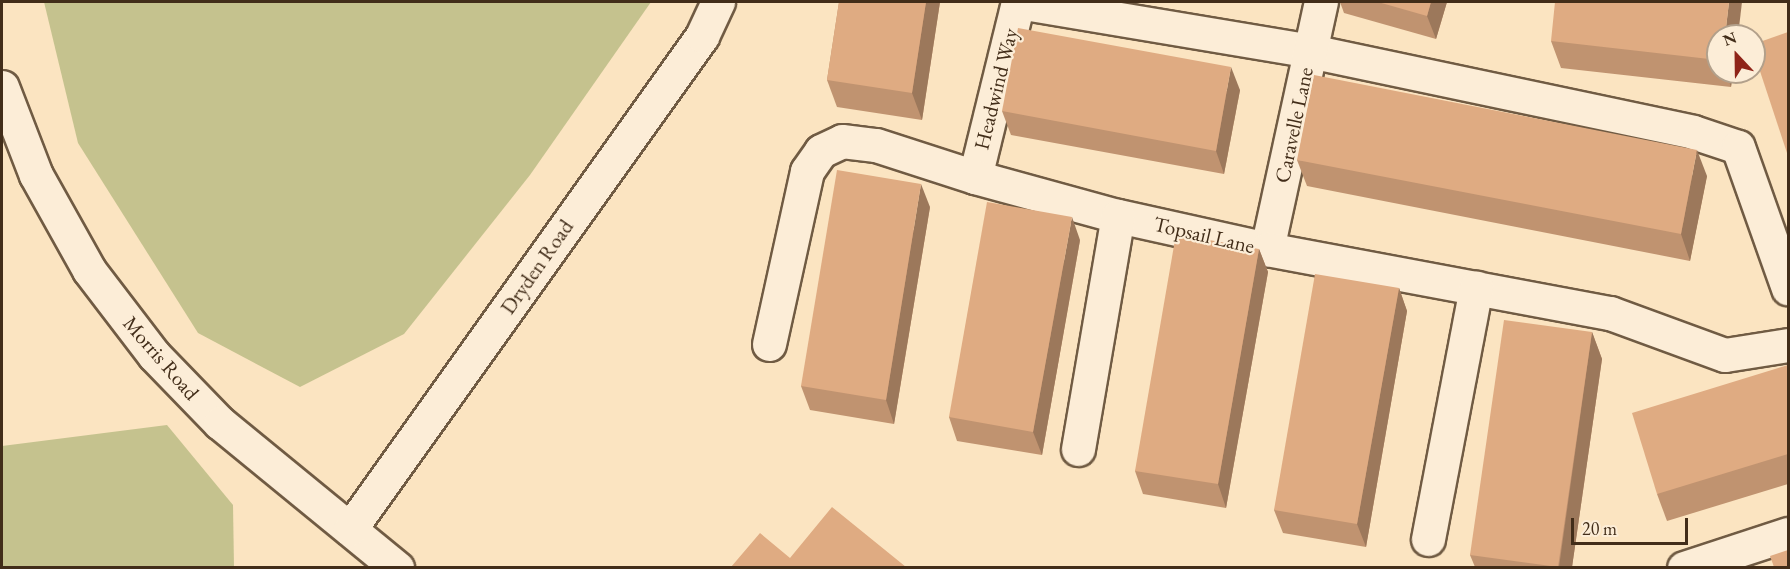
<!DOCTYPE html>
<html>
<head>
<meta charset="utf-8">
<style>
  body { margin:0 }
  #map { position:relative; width:1790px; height:569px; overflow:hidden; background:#fbe4c1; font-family:"EB Garamond",serif }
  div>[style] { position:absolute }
  .green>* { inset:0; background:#c5c28e }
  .roads { filter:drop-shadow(2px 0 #705b43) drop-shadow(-2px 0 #705b43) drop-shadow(0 2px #705b43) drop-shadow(0 -2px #705b43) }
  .minor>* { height:33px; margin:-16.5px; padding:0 16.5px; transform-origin:16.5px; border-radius:16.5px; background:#fcedd7 }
  .wall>* { inset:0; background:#c09370 }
  .shaded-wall>* { inset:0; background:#9c785b }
  .building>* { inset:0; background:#dfab82 }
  span { translate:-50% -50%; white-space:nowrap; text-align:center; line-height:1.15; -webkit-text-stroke:4.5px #fcedd7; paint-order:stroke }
  .street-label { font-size:21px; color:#422d19 }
  .frame { position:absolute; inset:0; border:3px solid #422d19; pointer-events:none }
  .north { position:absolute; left:1706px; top:24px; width:60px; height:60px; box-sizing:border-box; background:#fcedd7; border:2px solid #b2a08b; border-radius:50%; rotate:338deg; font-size:16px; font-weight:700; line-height:24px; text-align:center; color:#422d19 }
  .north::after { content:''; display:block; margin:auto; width:21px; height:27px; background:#8f2418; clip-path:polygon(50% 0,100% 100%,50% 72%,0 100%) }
  .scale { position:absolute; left:1571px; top:518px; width:117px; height:27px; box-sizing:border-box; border:3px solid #422d19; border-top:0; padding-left:8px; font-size:18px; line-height:21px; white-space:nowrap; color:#422d19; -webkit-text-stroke:4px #fcedd7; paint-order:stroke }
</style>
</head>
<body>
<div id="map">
  <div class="green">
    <i style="clip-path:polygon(44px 2px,651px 2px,530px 175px,404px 334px,300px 387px,198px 333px,78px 143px)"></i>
    <i style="clip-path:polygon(167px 425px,233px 505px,234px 567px,2px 567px,2px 446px)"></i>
  </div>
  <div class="roads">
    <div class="minor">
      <i style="left:1018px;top:2px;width:296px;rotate:9.5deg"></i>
      <i style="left:1310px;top:51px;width:391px;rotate:11.9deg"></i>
      <i style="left:1693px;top:132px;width:47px;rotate:18.4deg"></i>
      <i style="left:1738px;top:147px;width:150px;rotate:70.5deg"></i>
      <i style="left:2px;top:87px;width:94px;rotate:68.9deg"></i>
      <i style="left:36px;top:175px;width:109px;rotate:60.8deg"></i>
      <i style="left:89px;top:270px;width:107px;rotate:52.6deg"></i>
      <i style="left:154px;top:355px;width:95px;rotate:45.9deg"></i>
      <i style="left:220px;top:423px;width:229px;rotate:39.3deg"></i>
      <i style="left:975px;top:177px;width:180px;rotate:-76.2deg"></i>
      <i style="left:1267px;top:249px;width:253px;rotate:-77.7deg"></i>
      <i style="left:769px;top:344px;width:177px;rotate:-77.6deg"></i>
      <i style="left:807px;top:171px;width:24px;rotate:-55deg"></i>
      <i style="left:821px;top:151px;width:23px;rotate:-25deg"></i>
      <i style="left:842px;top:141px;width:34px;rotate:7deg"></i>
      <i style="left:876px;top:145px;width:104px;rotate:17.9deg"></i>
      <i style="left:975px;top:177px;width:148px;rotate:15.3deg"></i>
      <i style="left:1118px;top:216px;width:153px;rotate:12.5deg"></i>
      <i style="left:1267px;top:249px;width:349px;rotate:10.6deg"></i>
      <i style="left:1610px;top:313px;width:122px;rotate:20.1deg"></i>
      <i style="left:1725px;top:355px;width:64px;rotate:-9deg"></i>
      <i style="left:1078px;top:449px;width:236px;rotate:-80.3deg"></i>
      <i style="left:350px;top:529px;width:606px;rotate:-54.47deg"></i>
      <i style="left:702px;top:36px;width:38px;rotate:-65deg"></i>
      <i style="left:1428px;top:539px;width:256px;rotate:-79.2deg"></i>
      <i style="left:1684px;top:568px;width:109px;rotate:-18.1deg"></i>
    </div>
  </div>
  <div class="wall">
    <i style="clip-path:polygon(839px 2px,940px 2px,922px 120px,837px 107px,827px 80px)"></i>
    <i style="clip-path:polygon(1340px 2px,1447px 2px,1436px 39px,1344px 13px)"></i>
    <i style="clip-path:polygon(1718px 36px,1718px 72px,1733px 72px,1731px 87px,1561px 68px,1551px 41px)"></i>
    <i style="clip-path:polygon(1240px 90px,1224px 174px,1011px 135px,1002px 111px)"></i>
    <i style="clip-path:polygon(1297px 160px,1707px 176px,1690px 261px,1307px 186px)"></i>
    <i style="clip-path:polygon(930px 207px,894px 424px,810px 410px,801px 386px)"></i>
    <i style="clip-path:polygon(1080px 240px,1042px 455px,957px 441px,949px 417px)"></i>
    <i style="clip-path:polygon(1259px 249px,1268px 272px,1226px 508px,1143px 494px,1135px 471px)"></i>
    <i style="clip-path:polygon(1399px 288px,1407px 311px,1366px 547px,1283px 533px,1274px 510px)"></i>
    <i style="clip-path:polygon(1592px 332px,1602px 359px,1572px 567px,1475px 567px,1470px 555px)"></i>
    <i style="clip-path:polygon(1788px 365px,1788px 484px,1667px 521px,1657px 494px)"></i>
  </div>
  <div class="shaded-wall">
    <i style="clip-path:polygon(926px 2px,940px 2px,922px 120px,912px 93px)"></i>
    <i style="clip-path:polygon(1431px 2px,1447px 2px,1436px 39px,1427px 16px)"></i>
    <i style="clip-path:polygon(1729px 2px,1742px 2px,1738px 36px,1725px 36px)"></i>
    <i style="clip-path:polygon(1231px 67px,1240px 90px,1224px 174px,1216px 151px)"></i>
    <i style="clip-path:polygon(1726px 72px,1733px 72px,1731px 87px)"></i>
    <i style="clip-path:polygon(1697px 150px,1707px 176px,1690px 261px,1681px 234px)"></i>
    <i style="clip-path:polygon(921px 184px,930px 207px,894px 424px,886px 400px)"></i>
    <i style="clip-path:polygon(1072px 217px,1080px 240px,1042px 455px,1033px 432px)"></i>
    <i style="clip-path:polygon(1259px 249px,1268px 272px,1226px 508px,1218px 484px)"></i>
    <i style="clip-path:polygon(1399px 288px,1407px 311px,1366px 547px,1357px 524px)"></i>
    <i style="clip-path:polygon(1592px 332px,1602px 359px,1572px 567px,1559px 567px)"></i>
  </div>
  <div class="building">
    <i style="clip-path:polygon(839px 2px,926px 2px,912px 93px,827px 80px)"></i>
    <i style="clip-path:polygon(1378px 2px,1431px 2px,1427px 16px)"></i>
    <i style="clip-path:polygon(1555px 2px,1729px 2px,1725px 36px,1718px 36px,1718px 60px,1551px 41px)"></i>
    <i style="clip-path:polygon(1018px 28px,1231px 67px,1216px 151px,1002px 111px)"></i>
    <i style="clip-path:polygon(1788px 32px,1788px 156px,1754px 53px,1754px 44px)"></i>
    <i style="clip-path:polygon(1314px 75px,1697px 150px,1681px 234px,1297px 160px)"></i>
    <i style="clip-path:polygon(837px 170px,921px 184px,886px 400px,801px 386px)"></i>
    <i style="clip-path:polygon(987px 202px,1072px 217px,1033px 432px,949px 417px)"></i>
    <i style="clip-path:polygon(1176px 234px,1259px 249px,1218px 484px,1135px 471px)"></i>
    <i style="clip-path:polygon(1315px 274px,1399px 288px,1357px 524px,1274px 510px)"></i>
    <i style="clip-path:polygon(1504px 320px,1592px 332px,1558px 567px,1470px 555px)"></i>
    <i style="clip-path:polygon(1788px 365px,1788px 454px,1657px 494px,1632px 413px)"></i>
    <i style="clip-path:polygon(832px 507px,906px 567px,731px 567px,760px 533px,790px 558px)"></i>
    <i style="clip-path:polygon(1788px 550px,1788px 567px,1774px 567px,1770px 556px)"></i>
  </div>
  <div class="street-label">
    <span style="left:996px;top:89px;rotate:-76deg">Headwind Way</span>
    <span style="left:1294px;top:125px;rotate:-78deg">Caravelle Lane</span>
    <span style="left:1204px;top:235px;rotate:13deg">Topsail Lane</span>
    <span style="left:537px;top:267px;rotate:-55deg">Dryden Road</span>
    <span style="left:161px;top:358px;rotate:49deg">Morris Road</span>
  </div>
  <div class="frame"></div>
  <div class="north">N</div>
  <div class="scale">20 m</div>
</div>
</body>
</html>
